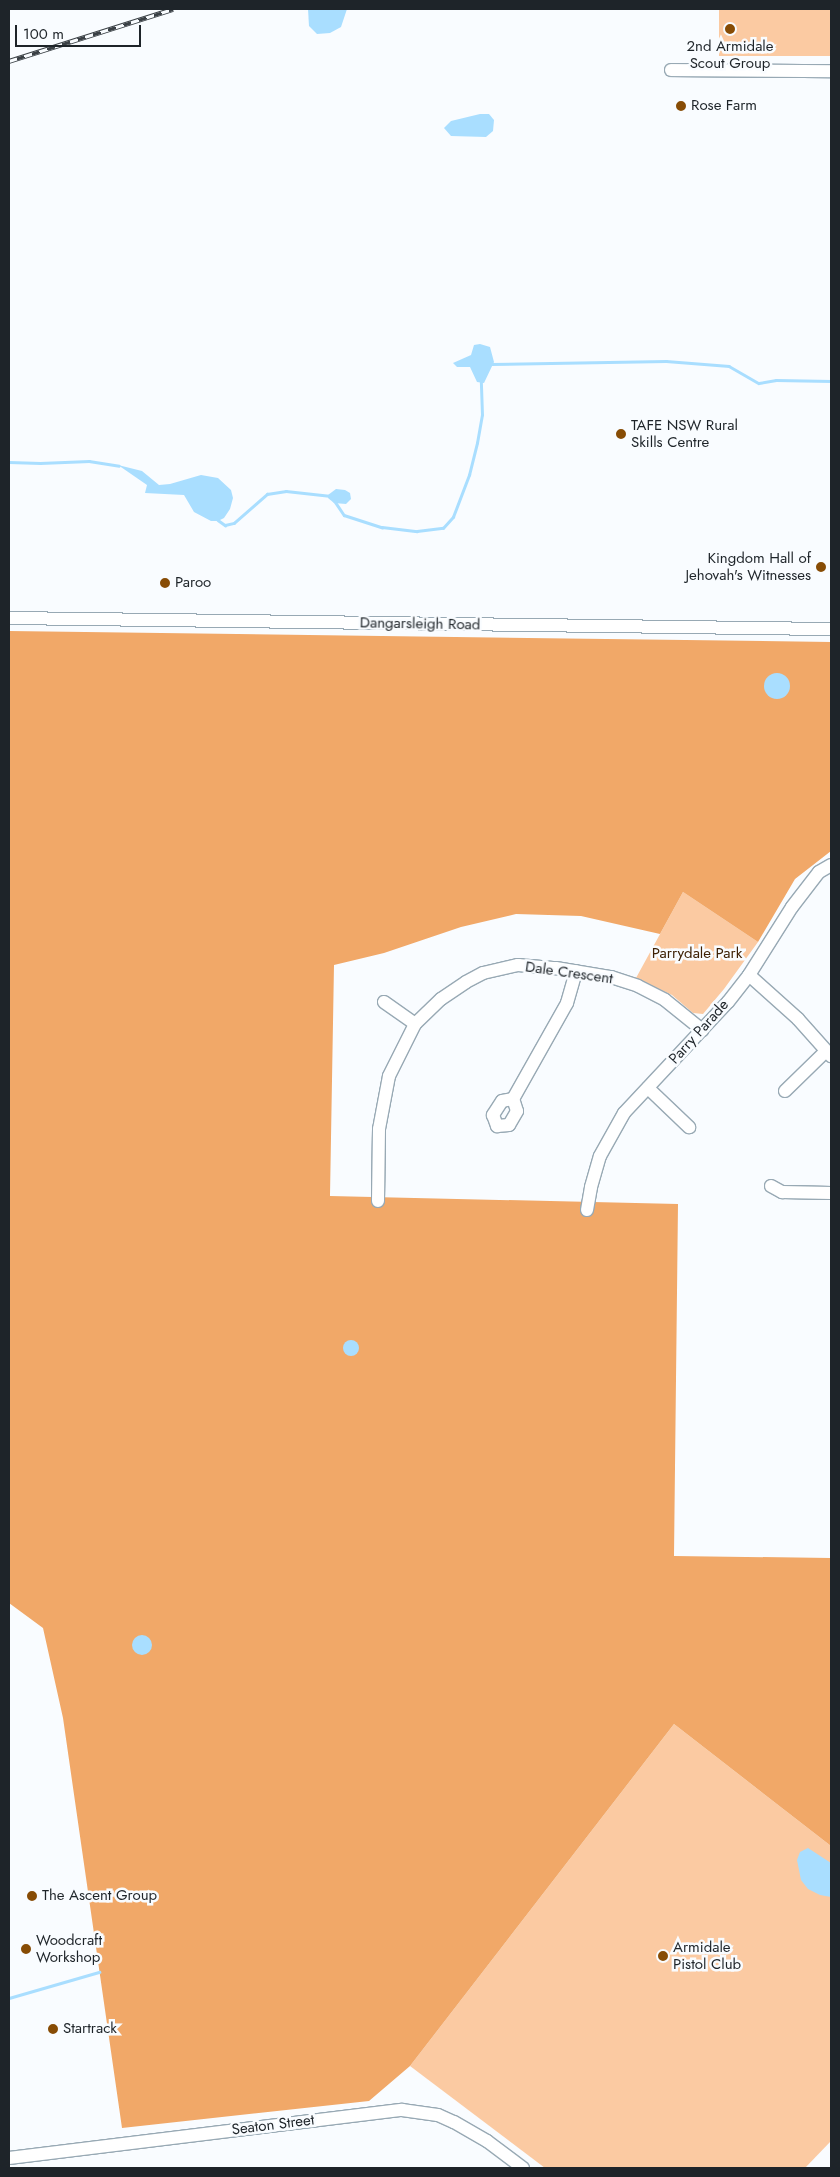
<!DOCTYPE html>
<html>
<head>
<meta charset="utf-8">
<style>
  body { margin:0 }
  #map { position:relative; width:840px; height:2177px; overflow:hidden; background:#f9fcff; font-family:Jost,sans-serif }
  div>[style] { position:absolute }
  .green>* { inset:0; background:#fbcaa2 }
  .forest>* { inset:0; background:#f1a868 }
  .water>* { inset:0; background:#a9deff }
  .round { border-radius:50% }
  .stream>* { height:2.5px; margin:-1.25px; padding:0 1.25px; transform-origin:1.25px; border-radius:1.25px; background:#a9deff }
  .roads { filter:drop-shadow(1px 0 #98a9b4) drop-shadow(-1px 0 #98a9b4) drop-shadow(0 1px #98a9b4) drop-shadow(0 -1px #98a9b4) }
  .minor>* { height:12px; margin:-6px; padding:0 6px; transform-origin:6px; border-radius:6px; background:#fff }
  .rail>* { height:4.5px; margin-top:-2.25px; transform-origin:0; background:repeating-linear-gradient(90deg,#f9fcff 0 8px,#3a4045 0 16px); box-sizing:border-box; border-block:1px solid #3a4045 }
  .dots>* { width:14px; height:14px; translate:-50% -50%; box-sizing:border-box; border:2px solid #f9fcff; border-radius:50% }
  span { translate:-50% -50%; white-space:nowrap; text-align:center; line-height:1.15; -webkit-text-stroke:5px #f9fcff; paint-order:stroke }
  .poi-label { font-size:15px; color:#1e2429 }
  .left { translate:0 -50%; text-align:left }
  .right { translate:-100% -50%; text-align:right }
  .street-label { font-size:15px; color:#1e2429 }
  .park-label { font-size:15px; color:#3e2105 }
  .frame { position:absolute; inset:0; border:10px solid #1e2429; pointer-events:none }
  .scale { position:absolute; left:15px; top:25px; width:126px; height:22px; box-sizing:border-box; border:2px solid #1e2429; border-top:0; padding-left:6px; font-size:15px; line-height:18px; white-space:nowrap; color:#1e2429; -webkit-text-stroke:4px #f9fcff; paint-order:stroke }
</style>
</head>
<body>
<div id="map">
  <div class="green">
    <i style="clip-path:polygon(719px 9px,831px 9px,831px 56px,719px 56px)"></i>
    <i style="clip-path:polygon(683px 892px,758px 942px,724px 989px,703px 1014px,693px 1013px,672px 995px,636px 978px)"></i>
    <i style="clip-path:polygon(674px 1724px,831px 1846px,831px 2141px,805px 2168px,545px 2168px,410px 2066px)"></i>
  </div>
  <div class="forest">
    <i style="clip-path:polygon(9px 631px,831px 642px,831px 851px,795px 879px,758px 942px,683px 892px,660px 934px,581px 916px,516px 914px,461px 927px,384px 953px,334px 965px,330px 1196px,678px 1204px,674px 1556px,831px 1558px,831px 1846px,674px 1724px,410px 2066px,369px 2101px,122px 2128px,63px 1718px,43px 1628px,9px 1603px)"></i>
  </div>
  <div class="water">
    <i style="clip-path:polygon(308px 9px,347px 9px,341px 27px,330px 33px,317px 34px,309px 26px)"></i>
    <i style="clip-path:polygon(480px 114px,489px 114px,494px 120px,493px 131px,486px 137px,451px 136px,444px 128px,451px 121px)"></i>
    <i style="clip-path:polygon(480px 344px,490px 347px,494px 362px,484px 383px,477px 382px,470px 367px,457px 367px,453px 363px,471px 355px,474px 345px)"></i>
    <i style="clip-path:polygon(118px 465px,142px 471px,159px 485px,170px 484px,201px 475px,218px 478px,231px 490px,233px 498px,230px 509px,224px 518px,218px 521px,211px 521px,194px 512px,184px 495px,145px 493px,147px 485px)"></i>
    <i style="clip-path:polygon(336px 489px,345px 490px,350px 493px,351px 499px,346px 504px,334px 503px,328px 498px,328px 495px)"></i>
    <i class="round" style="left:764px;top:673px;width:26px;height:26px"></i>
    <i class="round" style="left:343px;top:1340px;width:16px;height:16px"></i>
    <i class="round" style="left:132px;top:1635px;width:20px;height:20px"></i>
    <i style="clip-path:polygon(808px 1848px,831px 1863px,831px 1897px,820px 1895px,808px 1889px,801px 1880px,797px 1860px,800px 1852px)"></i>
  </div>
  <div class="stream">
    <i style="left:491px;top:364px;width:175px;rotate:-1deg"></i>
    <i style="left:666px;top:361px;width:63px;rotate:4.5deg"></i>
    <i style="left:729px;top:366px;width:34px;rotate:30deg"></i>
    <i style="left:759px;top:383px;width:17px;rotate:-10deg"></i>
    <i style="left:776px;top:380px;width:55px;rotate:1deg"></i>
    <i style="left:9px;top:462px;width:31px;rotate:2deg"></i>
    <i style="left:40px;top:463px;width:49px;rotate:-2.3deg"></i>
    <i style="left:89px;top:461px;width:30px;rotate:9deg"></i>
    <i style="left:334px;top:500px;width:18px;rotate:56deg"></i>
    <i style="left:344px;top:515px;width:40px;rotate:18deg"></i>
    <i style="left:382px;top:527px;width:35px;rotate:7deg"></i>
    <i style="left:417px;top:531px;width:26px;rotate:-7deg"></i>
    <i style="left:443px;top:528px;width:15px;rotate:-48deg"></i>
    <i style="left:453px;top:517px;width:45px;rotate:-69.1deg"></i>
    <i style="left:469px;top:475px;width:33px;rotate:-76deg"></i>
    <i style="left:477px;top:443px;width:28px;rotate:-80deg"></i>
    <i style="left:482px;top:415px;width:36px;rotate:-92deg"></i>
    <i style="left:218px;top:520px;width:9px;rotate:36deg"></i>
    <i style="left:225px;top:525px;width:9px;rotate:-13deg"></i>
    <i style="left:234px;top:523px;width:44px;rotate:-41.3deg"></i>
    <i style="left:267px;top:494px;width:19px;rotate:-9deg"></i>
    <i style="left:286px;top:491px;width:45px;rotate:6.3deg"></i>
    <i style="left:9px;top:1998px;width:94px;rotate:-16.1deg"></i>
  </div>
  <div class="roads">
    <div class="minor">
      <i style="left:671px;top:70px;width:160px;rotate:0.4deg"></i>
      <i style="left:9px;top:618px;width:822px;rotate:0.77deg"></i>
      <i style="left:749px;top:975px;width:66px;rotate:41.9deg"></i>
      <i style="left:798px;top:1019px;width:50px;rotate:48.3deg"></i>
      <i style="left:384px;top:1002px;width:38px;rotate:35deg"></i>
      <i style="left:648px;top:1088px;width:57px;rotate:43.6deg"></i>
      <i style="left:785px;top:1091px;width:57px;rotate:-44.3deg"></i>
      <i style="left:513px;top:1099px;width:11px;rotate:170deg"></i>
      <i style="left:502px;top:1101px;width:17px;rotate:123deg"></i>
      <i style="left:493px;top:1115px;width:12px;rotate:70deg"></i>
      <i style="left:497px;top:1126px;width:12px;rotate:-5deg"></i>
      <i style="left:509px;top:1125px;width:16px;rotate:-60deg"></i>
      <i style="left:517px;top:1111px;width:13px;rotate:-108deg"></i>
      <i style="left:513px;top:1099px;width:110px;rotate:-60.6deg"></i>
      <i style="left:567px;top:1003px;width:33px;rotate:-74deg"></i>
      <i style="left:771px;top:1186px;width:13px;rotate:29deg"></i>
      <i style="left:782px;top:1192px;width:49px;rotate:1.2deg"></i>
      <i style="left:378px;top:1201px;width:72px;rotate:-89.2deg"></i>
      <i style="left:379px;top:1129px;width:54px;rotate:-79.3deg"></i>
      <i style="left:389px;top:1076px;width:58px;rotate:-63.4deg"></i>
      <i style="left:415px;top:1024px;width:36px;rotate:-44deg"></i>
      <i style="left:441px;top:999px;width:30px;rotate:-34deg"></i>
      <i style="left:466px;top:982px;width:19px;rotate:-28deg"></i>
      <i style="left:483px;top:973px;width:36px;rotate:-13deg"></i>
      <i style="left:518px;top:965px;width:38px;rotate:5deg"></i>
      <i style="left:556px;top:968px;width:56px;rotate:9.3deg"></i>
      <i style="left:611px;top:977px;width:28px;rotate:18deg"></i>
      <i style="left:638px;top:986px;width:30px;rotate:27deg"></i>
      <i style="left:665px;top:1000px;width:48px;rotate:39deg"></i>
      <i style="left:587px;top:1210px;width:23px;rotate:-80deg"></i>
      <i style="left:591px;top:1187px;width:32px;rotate:-74deg"></i>
      <i style="left:600px;top:1156px;width:49px;rotate:-60.8deg"></i>
      <i style="left:624px;top:1113px;width:152px;rotate:-46.9deg"></i>
      <i style="left:728px;top:1002px;width:34px;rotate:-52deg"></i>
      <i style="left:749px;top:975px;width:80px;rotate:-57.7deg"></i>
      <i style="left:792px;top:907px;width:44px;rotate:-52.4deg"></i>
      <i style="left:819px;top:872px;width:14px;rotate:-30deg"></i>
      <i style="left:9px;top:2158px;width:396px;rotate:-7deg"></i>
      <i style="left:402px;top:2110px;width:36px;rotate:8deg"></i>
      <i style="left:438px;top:2115px;width:17px;rotate:24deg"></i>
      <i style="left:454px;top:2122px;width:38px;rotate:30deg"></i>
      <i style="left:487px;top:2141px;width:45px;rotate:36.9deg"></i>
    </div>
  </div>
  <div class="rail">
    <i style="left:9px;top:61px;width:172px;rotate:-17.6deg"></i>
  </div>
  <div class="dots">
    <i style="left:730px;top:29px;background:#874c05"></i>
    <i style="left:681px;top:106px;background:#874c05"></i>
    <i style="left:621px;top:434px;background:#874c05"></i>
    <i style="left:821px;top:567px;background:#874c05"></i>
    <i style="left:165px;top:583px;background:#874c05"></i>
    <i style="left:32px;top:1896px;background:#874c05"></i>
    <i style="left:26px;top:1949px;background:#874c05"></i>
    <i style="left:663px;top:1956px;background:#874c05"></i>
    <i style="left:53px;top:2029px;background:#874c05"></i>
  </div>
  <div class="poi-label">
    <span style="left:730px;top:55px">2nd Armidale<br>Scout Group</span>
    <span class="left" style="left:691px;top:106px">Rose Farm</span>
    <span class="left" style="left:631px;top:434px">TAFE NSW Rural<br>Skills Centre</span>
    <span class="right" style="left:811px;top:567px">Kingdom Hall of<br>Jehovah's Witnesses</span>
    <span class="left" style="left:175px;top:583px">Paroo</span>
    <span class="left" style="left:42px;top:1896px">The Ascent Group</span>
    <span class="left" style="left:36px;top:1949px">Woodcraft<br>Workshop</span>
    <span class="left" style="left:673px;top:1956px">Armidale<br>Pistol Club</span>
    <span class="left" style="left:63px;top:2029px">Startrack</span>
  </div>
  <div class="street-label">
    <span style="left:420px;top:624px;rotate:1deg">Dangarsleigh Road</span>
    <span style="left:569px;top:973px;rotate:8deg">Dale Crescent</span>
    <span style="left:699px;top:1032px;rotate:-48deg">Parry Parade</span>
    <span style="left:273px;top:2125px;rotate:-7deg">Seaton Street</span>
  </div>
  <div class="park-label">
    <span style="left:697px;top:954px">Parrydale Park</span>
  </div>
  <div class="frame"></div>
  <div class="scale">100 m</div>
</div>
</body>
</html>
